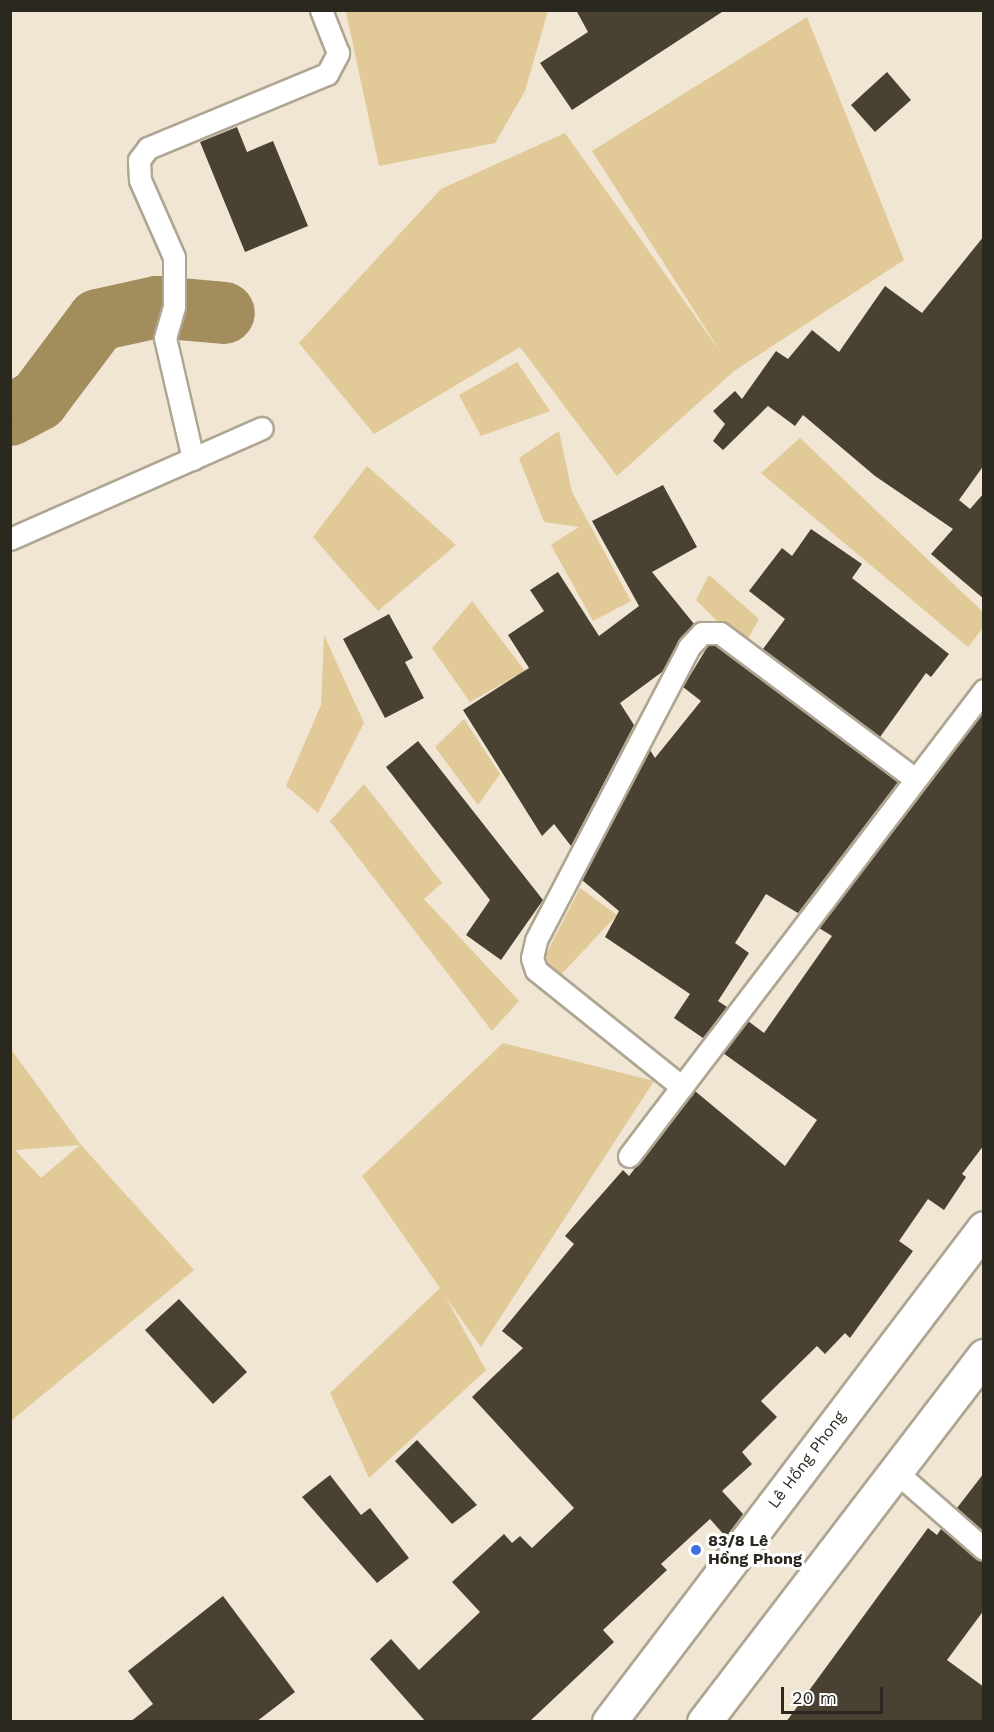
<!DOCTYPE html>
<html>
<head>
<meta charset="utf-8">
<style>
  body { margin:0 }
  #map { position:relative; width:994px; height:1732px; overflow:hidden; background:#f0e6d3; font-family:"Work Sans",sans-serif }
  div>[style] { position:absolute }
  .green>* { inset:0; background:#e1c998 }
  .river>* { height:62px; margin:-31px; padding:0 31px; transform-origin:31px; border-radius:31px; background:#a38d5d }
  .building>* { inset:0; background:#494131 }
  .roads { filter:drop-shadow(2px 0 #aea592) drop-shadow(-2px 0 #aea592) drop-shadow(0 2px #aea592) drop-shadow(0 -2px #aea592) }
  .service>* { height:21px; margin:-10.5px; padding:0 10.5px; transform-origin:10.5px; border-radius:10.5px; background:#fff }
  .trunk>* { height:33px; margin:-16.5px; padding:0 16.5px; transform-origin:16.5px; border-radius:16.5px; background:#fff }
  .dots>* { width:16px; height:16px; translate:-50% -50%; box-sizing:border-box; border:3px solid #fff; border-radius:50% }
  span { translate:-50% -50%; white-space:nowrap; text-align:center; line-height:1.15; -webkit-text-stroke:6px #fff; paint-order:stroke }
  .street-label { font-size:16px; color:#2b2820 }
  .poi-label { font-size:16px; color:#2b2820; font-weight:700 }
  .left { translate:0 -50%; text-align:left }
  .frame { position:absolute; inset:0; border:12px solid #2b2820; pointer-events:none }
  .scale { position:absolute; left:781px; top:1687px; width:102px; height:27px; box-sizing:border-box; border:3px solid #2b2820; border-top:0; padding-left:8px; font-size:18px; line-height:21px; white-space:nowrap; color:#2b2820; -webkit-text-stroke:4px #fff; paint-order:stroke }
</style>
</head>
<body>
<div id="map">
  <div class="green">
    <i style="clip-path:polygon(548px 11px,525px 91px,495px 143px,379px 166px,346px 12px)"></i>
    <i style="clip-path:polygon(807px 17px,904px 260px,734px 371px,617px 476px,520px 347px,374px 434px,299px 343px,441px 189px,565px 133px,722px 354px,592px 151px)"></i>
    <i style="clip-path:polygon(517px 362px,550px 411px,481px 436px,459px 395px)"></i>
    <i style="clip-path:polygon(559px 431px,572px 492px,631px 601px,593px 621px,551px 545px,579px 527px,544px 522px,519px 458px)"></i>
    <i style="clip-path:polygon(800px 438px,983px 612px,983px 628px,968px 647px,761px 473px)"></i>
    <i style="clip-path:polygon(367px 466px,456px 545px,378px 611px,313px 537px)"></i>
    <i style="clip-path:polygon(709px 575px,759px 619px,743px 647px,696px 600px)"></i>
    <i style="clip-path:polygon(472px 601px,525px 671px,470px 702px,432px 648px)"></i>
    <i style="clip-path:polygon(324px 635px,364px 723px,318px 813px,286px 786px,321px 705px)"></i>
    <i style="clip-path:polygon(464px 719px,500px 774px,478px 805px,435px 747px)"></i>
    <i style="clip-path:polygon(364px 784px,442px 883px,424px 899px,519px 1001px,492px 1031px,330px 821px)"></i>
    <i style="clip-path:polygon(580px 888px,617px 915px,555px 981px,541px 964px)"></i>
    <i style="clip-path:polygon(503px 1043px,654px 1081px,481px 1347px,445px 1296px,486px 1370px,369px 1478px,330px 1393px,440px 1288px,362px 1176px)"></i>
    <i style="clip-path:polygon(evenodd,10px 1048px,81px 1145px,194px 1270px,11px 1421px,10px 1048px,80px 1145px,41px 1178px,16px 1151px,16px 1150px,80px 1145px)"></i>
  </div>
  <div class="river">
    <i style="left:10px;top:415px;width:32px;rotate:-28deg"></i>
    <i style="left:38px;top:400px;width:100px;rotate:-53.1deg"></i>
    <i style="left:98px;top:320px;width:60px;rotate:-12.4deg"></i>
    <i style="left:157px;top:307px;width:67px;rotate:5.1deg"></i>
  </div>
  <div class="building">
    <i style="clip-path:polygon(576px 10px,725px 10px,572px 110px,540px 63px,588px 32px)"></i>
    <i style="clip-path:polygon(887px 72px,911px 100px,875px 132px,851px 105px)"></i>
    <i style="clip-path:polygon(237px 127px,247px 152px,273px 141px,308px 226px,245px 252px,200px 142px)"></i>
    <i style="clip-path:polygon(984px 236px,984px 465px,959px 500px,970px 509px,984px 493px,984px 599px,931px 554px,953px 529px,875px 476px,803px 415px,795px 426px,768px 406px,723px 450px,713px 441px,725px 424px,713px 411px,735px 391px,742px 399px,776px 351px,788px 359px,812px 330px,839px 352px,885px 286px,922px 313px)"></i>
    <i style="clip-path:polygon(663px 485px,697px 547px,652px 572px,694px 624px,662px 672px,620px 703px,634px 725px,571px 846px,554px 824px,542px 836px,463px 710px,529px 668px,508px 635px,544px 611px,530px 590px,558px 572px,599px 636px,639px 606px,592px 521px)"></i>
    <i style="clip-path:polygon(811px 529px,862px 564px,852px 578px,949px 654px,931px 677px,926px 673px,880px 737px,763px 649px,785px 619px,749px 591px,782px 548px,792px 556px)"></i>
    <i style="clip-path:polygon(389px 614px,413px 658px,405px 662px,424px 698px,385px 718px,343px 639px)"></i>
    <i style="clip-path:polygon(708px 646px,716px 646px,898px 782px,798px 913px,766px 894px,735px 943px,749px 953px,718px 1001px,727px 1007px,703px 1038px,674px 1018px,690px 994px,605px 937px,619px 911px,582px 880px,650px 750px,655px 758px,701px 701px,683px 687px)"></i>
    <i style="clip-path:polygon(984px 712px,984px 1145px,962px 1174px,966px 1177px,944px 1210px,928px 1199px,899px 1241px,913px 1251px,850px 1338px,845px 1333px,825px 1354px,817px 1346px,761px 1401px,777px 1417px,742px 1452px,752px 1464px,722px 1491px,743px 1514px,726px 1537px,710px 1519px,661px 1564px,667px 1570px,603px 1630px,614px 1642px,529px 1722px,426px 1722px,370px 1659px,391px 1639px,419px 1670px,480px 1612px,452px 1582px,504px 1534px,512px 1543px,520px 1536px,532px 1548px,574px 1508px,472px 1397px,523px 1348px,502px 1331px,574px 1244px,565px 1236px,623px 1170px,629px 1176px,695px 1091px,785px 1166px,817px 1120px,723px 1053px,748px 1021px,764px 1033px,832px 936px,819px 928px)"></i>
    <i style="clip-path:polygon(418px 741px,543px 900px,501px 960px,466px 935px,490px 900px,386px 767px)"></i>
    <i style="clip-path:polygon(179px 1299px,247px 1372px,213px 1404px,145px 1330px)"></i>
    <i style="clip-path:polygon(417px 1440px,477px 1505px,452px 1524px,395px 1461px)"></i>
    <i style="clip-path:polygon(984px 1473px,984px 1532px,957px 1508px)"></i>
    <i style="clip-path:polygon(330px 1475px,361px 1515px,370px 1508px,409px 1558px,377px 1583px,302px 1497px)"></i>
    <i style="clip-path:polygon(928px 1528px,937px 1535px,941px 1529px,984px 1561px,984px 1610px,947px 1660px,984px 1687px,984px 1722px,786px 1722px)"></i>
    <i style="clip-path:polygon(223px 1596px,295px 1692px,256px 1722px,130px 1722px,153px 1704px,128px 1671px)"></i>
  </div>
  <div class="roads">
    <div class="service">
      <i style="left:193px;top:459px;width:124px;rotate:-103deg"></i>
      <i style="left:165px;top:338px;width:32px;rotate:-74deg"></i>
      <i style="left:174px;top:307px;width:50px;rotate:-90deg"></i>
      <i style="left:174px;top:257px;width:84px;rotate:-113.8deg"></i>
      <i style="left:140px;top:180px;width:20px;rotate:-93deg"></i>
      <i style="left:139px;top:160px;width:15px;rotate:-53deg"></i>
      <i style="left:148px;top:148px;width:194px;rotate:-22.5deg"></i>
      <i style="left:327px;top:74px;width:24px;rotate:-62deg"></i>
      <i style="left:338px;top:53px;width:46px;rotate:-111.6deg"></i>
      <i style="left:10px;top:539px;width:275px;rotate:-23.8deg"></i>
      <i style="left:682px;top:1087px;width:187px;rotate:-141.3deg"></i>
      <i style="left:536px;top:970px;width:13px;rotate:-108deg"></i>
      <i style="left:532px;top:958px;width:18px;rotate:-77deg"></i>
      <i style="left:536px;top:940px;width:331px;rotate:-62.4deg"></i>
      <i style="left:689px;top:647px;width:19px;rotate:-47deg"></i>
      <i style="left:702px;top:633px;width:18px"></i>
      <i style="left:720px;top:633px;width:244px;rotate:36.8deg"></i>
      <i style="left:629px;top:1156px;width:586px;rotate:-52.7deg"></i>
      <i style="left:895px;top:1471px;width:118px;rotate:41.2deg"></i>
    </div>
    <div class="trunk">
      <i style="left:609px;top:1722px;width:620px;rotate:-52.8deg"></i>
      <i style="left:704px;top:1722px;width:461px;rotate:-52.6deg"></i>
    </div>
  </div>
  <div class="dots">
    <i style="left:696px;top:1550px;background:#426fe0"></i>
  </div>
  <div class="street-label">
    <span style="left:807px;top:1460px;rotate:-53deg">Lê Hồng Phong</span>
  </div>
  <div class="poi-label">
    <span class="left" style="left:708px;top:1550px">83/8 Lê<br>Hồng Phong</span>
  </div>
  <div class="frame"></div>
  <div class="scale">20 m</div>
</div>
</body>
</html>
